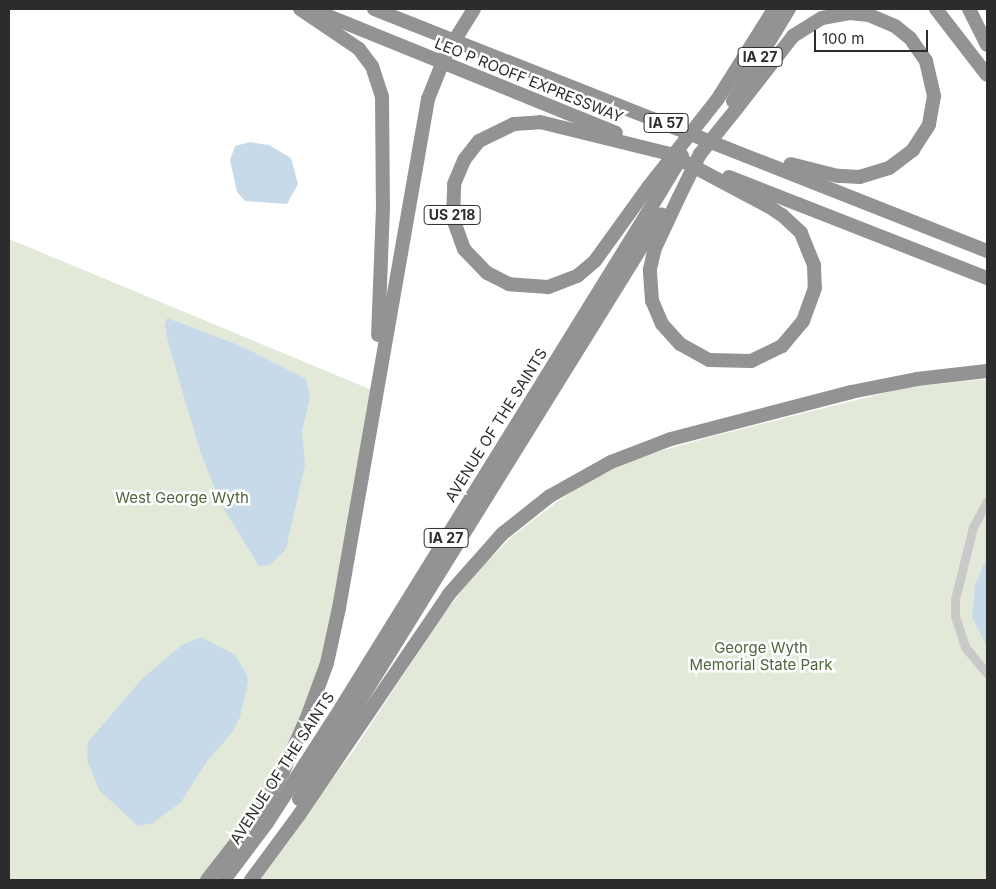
<!DOCTYPE html>
<html>
<head>
<meta charset="utf-8">
<style>
  body { margin:0 }
  #map { position:relative; width:996px; height:889px; overflow:hidden; background:#fff; font-family:Inter,sans-serif }
  div>[style] { position:absolute }
  .green>* { inset:0; background:#e2e9d9 }
  .water>* { inset:0; background:#c6dae9 }
  .minor>* { height:9px; margin:-4.5px; padding:0 4.5px; transform-origin:4.5px; border-radius:4.5px; background:#c9c9c9 }
  .highway>* { height:14px; margin:-7px; padding:0 7px; transform-origin:7px; border-radius:7px; background:#939393 }
  .highway-bridge>* { height:14px; margin:-7px; padding:0 7px; transform-origin:7px; border-radius:7px; background:#939393 }
  span { translate:-50% -50%; white-space:nowrap; text-align:center; line-height:1.15; -webkit-text-stroke:5px #fff; paint-order:stroke }
  .shield-label span { padding:1px 4px; background:#fff; border:1px solid; border-radius:4px; -webkit-text-stroke-width:0 }
  .shield-label { font-size:14px; color:#2c2c2c; font-weight:700 }
  .street-label { font-size:15px; color:#2c2c2c }
  .park-label { font-size:15px; color:#4e653b }
  .frame { position:absolute; inset:0; border:10px solid #2c2c2c; pointer-events:none }
  .scale { position:absolute; left:814px; top:30px; width:114px; height:22px; box-sizing:border-box; border:2px solid #2c2c2c; border-top:0; padding-left:6px; font-size:15px; line-height:18px; white-space:nowrap; color:#2c2c2c; -webkit-text-stroke:4px #fff; paint-order:stroke }
</style>
</head>
<body>
<div id="map">
  <div class="green">
    <i style="clip-path:polygon(9px 239px,372px 390px,319px 687px,283px 772px,235px 846px,199px 880px,9px 880px)"></i>
    <i style="clip-path:polygon(987px 379px,987px 880px,258px 880px,353px 751px,443px 615px,477px 571px,515px 534px,558px 501px,601px 474px,643px 456px,710px 437px,908px 387px)"></i>
  </div>
  <div class="water">
    <i style="clip-path:polygon(250px 142px,269px 145px,291px 158px,298px 184px,287px 204px,245px 201px,237px 192px,230px 160px,235px 146px)"></i>
    <i style="clip-path:polygon(167px 318px,241px 346px,306px 379px,310px 398px,302px 431px,305px 465px,286px 549px,270px 565px,259px 566px,221px 504px,200px 451px,168px 342px,165px 326px)"></i>
    <i style="clip-path:polygon(987px 557px,987px 647px,972px 617px,975px 585px)"></i>
    <i style="clip-path:polygon(201px 637px,235px 655px,247px 675px,248px 682px,240px 717px,232px 733px,207px 761px,181px 802px,153px 823px,138px 826px,99px 790px,87px 760px,88px 742px,141px 680px,182px 645px)"></i>
  </div>
  <div class="minor">
    <i style="left:987px;top:501px;width:30px;rotate:118deg"></i>
    <i style="left:973px;top:527px;width:74px;rotate:104deg"></i>
    <i style="left:955px;top:599px;width:17px;rotate:90deg"></i>
    <i style="left:955px;top:616px;width:33px;rotate:72deg"></i>
    <i style="left:965px;top:647px;width:34px;rotate:50deg"></i>
  </div>
  <div class="highway">
    <i style="left:300px;top:9px;width:71px;rotate:34.1deg"></i>
    <i style="left:359px;top:49px;width:21px;rotate:53deg"></i>
    <i style="left:372px;top:66px;width:33px;rotate:72deg"></i>
    <i style="left:382px;top:97px;width:110px;rotate:89.5deg"></i>
    <i style="left:383px;top:207px;width:128px;rotate:92.2deg"></i>
    <i style="left:311px;top:9px;width:329px;rotate:22.1deg"></i>
    <i style="left:374px;top:9px;width:659px;rotate:21.54deg"></i>
    <i style="left:936px;top:9px;width:83px;rotate:52.3deg"></i>
    <i style="left:969px;top:9px;width:40px;rotate:63.4deg"></i>
    <i style="left:717px;top:100px;width:107px;rotate:-57.9deg"></i>
    <i style="left:733px;top:101px;width:108px;rotate:-58.7deg"></i>
    <i style="left:737px;top:108px;width:91px;rotate:-52.1deg"></i>
    <i style="left:793px;top:36px;width:34px;rotate:-32deg"></i>
    <i style="left:822px;top:18px;width:28px;rotate:-10deg"></i>
    <i style="left:850px;top:13px;width:19px;rotate:6deg"></i>
    <i style="left:869px;top:15px;width:28px;rotate:23deg"></i>
    <i style="left:895px;top:26px;width:19px;rotate:39deg"></i>
    <i style="left:910px;top:38px;width:28px;rotate:55deg"></i>
    <i style="left:926px;top:61px;width:36px;rotate:77deg"></i>
    <i style="left:934px;top:96px;width:29px;rotate:100deg"></i>
    <i style="left:929px;top:125px;width:30px;rotate:123deg"></i>
    <i style="left:913px;top:150px;width:30px;rotate:143deg"></i>
    <i style="left:889px;top:168px;width:30px;rotate:163deg"></i>
    <i style="left:860px;top:177px;width:22px;rotate:-177deg"></i>
    <i style="left:838px;top:176px;width:49px;rotate:-166deg"></i>
    <i style="left:729px;top:177px;width:277px;rotate:21.4deg"></i>
    <i style="left:649px;top:186px;width:92px;rotate:125.8deg"></i>
    <i style="left:595px;top:261px;width:23px;rotate:140deg"></i>
    <i style="left:577px;top:276px;width:31px;rotate:159deg"></i>
    <i style="left:548px;top:287px;width:39px;rotate:-176deg"></i>
    <i style="left:509px;top:284px;width:25px;rotate:-153deg"></i>
    <i style="left:487px;top:273px;width:33px;rotate:-134deg"></i>
    <i style="left:464px;top:249px;width:32px;rotate:-110deg"></i>
    <i style="left:453px;top:219px;width:35px;rotate:-88deg"></i>
    <i style="left:454px;top:184px;width:26px;rotate:-67deg"></i>
    <i style="left:464px;top:160px;width:24px;rotate:-52deg"></i>
    <i style="left:479px;top:141px;width:39px;rotate:-26deg"></i>
    <i style="left:514px;top:124px;width:26px;rotate:-4deg"></i>
    <i style="left:540px;top:122px;width:134px;rotate:13.8deg"></i>
    <i style="left:670px;top:154px;width:111px;rotate:28deg"></i>
    <i style="left:768px;top:206px;width:17px;rotate:33deg"></i>
    <i style="left:782px;top:215px;width:26px;rotate:43deg"></i>
    <i style="left:801px;top:233px;width:35px;rotate:68deg"></i>
    <i style="left:814px;top:265px;width:23px;rotate:88deg"></i>
    <i style="left:815px;top:288px;width:35px;rotate:110deg"></i>
    <i style="left:803px;top:321px;width:33px;rotate:130deg"></i>
    <i style="left:782px;top:346px;width:34px;rotate:154deg"></i>
    <i style="left:751px;top:361px;width:42px;rotate:-178.6deg"></i>
    <i style="left:709px;top:360px;width:33px;rotate:-151deg"></i>
    <i style="left:680px;top:344px;width:27px;rotate:-132deg"></i>
    <i style="left:662px;top:324px;width:25px;rotate:-113deg"></i>
    <i style="left:652px;top:301px;width:32px;rotate:-94deg"></i>
    <i style="left:650px;top:269px;width:22px;rotate:-77deg"></i>
    <i style="left:655px;top:248px;width:56px;rotate:-64.8deg"></i>
    <i style="left:299px;top:799px;width:688px;rotate:-58.18deg"></i>
    <i style="left:207px;top:880px;width:75px;rotate:-52.1deg"></i>
    <i style="left:253px;top:821px;width:57px;rotate:-58.5deg"></i>
    <i style="left:283px;top:772px;width:62px;rotate:-66.3deg"></i>
    <i style="left:308px;top:715px;width:55px;rotate:-69.9deg"></i>
    <i style="left:327px;top:663px;width:56px;rotate:-77.7deg"></i>
    <i style="left:339px;top:608px;width:517px;rotate:-80.08deg"></i>
    <i style="left:224px;top:880px;width:71px;rotate:-53deg"></i>
    <i style="left:267px;top:823px;width:137px;rotate:-57.2deg"></i>
    <i style="left:341px;top:708px;width:608px;rotate:-58.24deg"></i>
    <i style="left:251px;top:880px;width:81px;rotate:-53.6deg"></i>
    <i style="left:299px;top:815px;width:267px;rotate:-55.8deg"></i>
    <i style="left:449px;top:594px;width:80px;rotate:-48.5deg"></i>
    <i style="left:502px;top:534px;width:61px;rotate:-38.4deg"></i>
    <i style="left:550px;top:496px;width:70px;rotate:-29.1deg"></i>
    <i style="left:611px;top:462px;width:64px;rotate:-21deg"></i>
    <i style="left:671px;top:439px;width:186px;rotate:-14.6deg"></i>
    <i style="left:851px;top:392px;width:67px;rotate:-11.1deg"></i>
    <i style="left:917px;top:379px;width:70px;rotate:-6.5deg"></i>
  </div>
  <div class="highway-bridge">
    <i style="left:428px;top:99px;width:48px;rotate:-68.2deg"></i>
    <i style="left:446px;top:54px;width:53px;rotate:-58.1deg"></i>
    <i style="left:649px;top:186px;width:110px;rotate:-51.7deg"></i>
    <i style="left:661px;top:191px;width:41px;rotate:-59deg"></i>
    <i style="left:679px;top:197px;width:48px;rotate:-64deg"></i>
    <i style="left:700px;top:154px;width:59px;rotate:-51.2deg"></i>
  </div>
  <div class="shield-label">
    <span style="left:760px;top:57px">IA 27</span>
    <span style="left:666px;top:123px">IA 57</span>
    <span style="left:452px;top:215px">US 218</span>
    <span style="left:446px;top:538px">IA 27</span>
  </div>
  <div class="street-label">
    <span style="left:529px;top:80px;rotate:22deg">LEO P ROOFF EXPRESSWAY</span>
    <span style="left:496px;top:425px;rotate:-58deg">AVENUE OF THE SAINTS</span>
    <span style="left:282px;top:768px;rotate:-57deg">AVENUE OF THE SAINTS</span>
  </div>
  <div class="park-label">
    <span style="left:182px;top:498px">West George Wyth</span>
    <span style="left:761px;top:656px">George Wyth<br>Memorial State Park</span>
  </div>
  <div class="frame"></div>
  <div class="scale">100 m</div>
</div>
</body>
</html>
